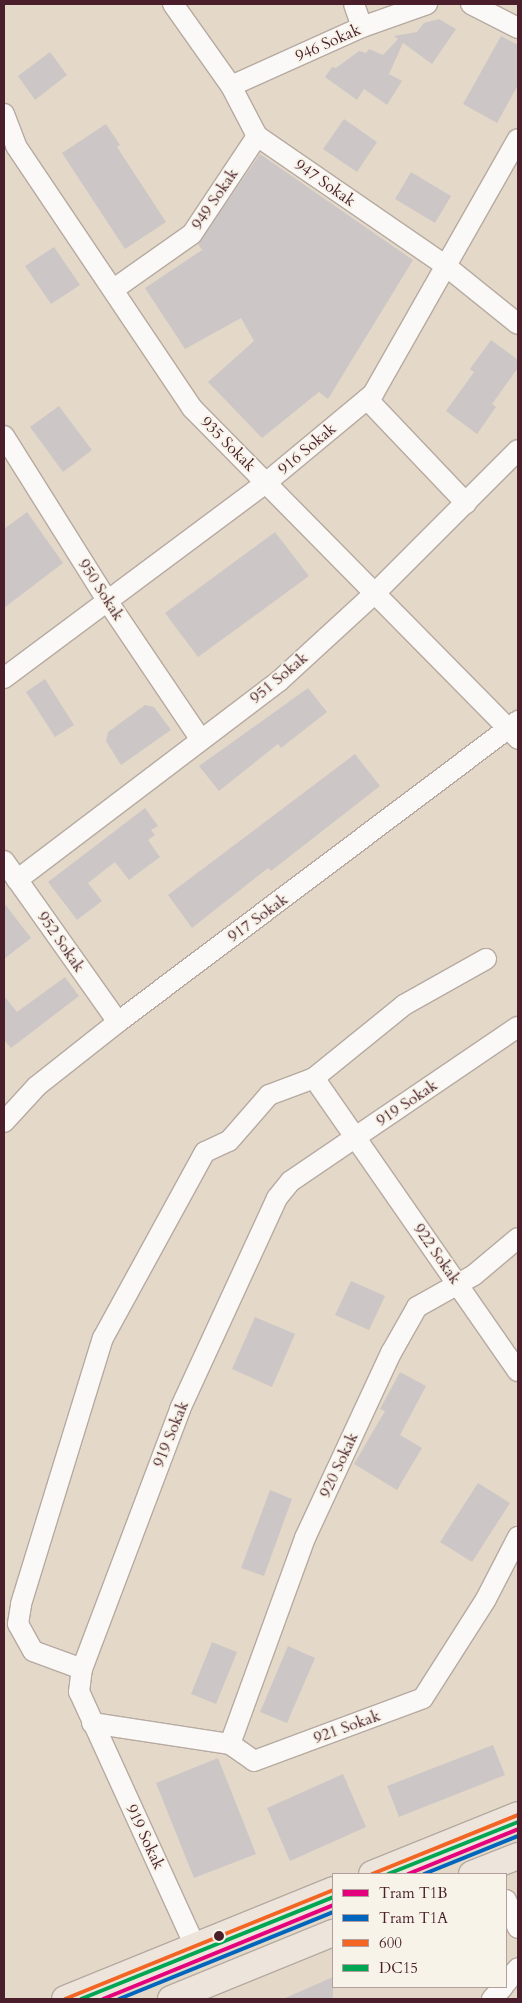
<!DOCTYPE html>
<html>
<head>
<meta charset="utf-8">
<style>
  body { margin:0 }
  #map { position:relative; width:522px; height:2003px; overflow:hidden; background:#e4d9c8; font-family:Cardo,serif }
  div>[style] { position:absolute }
  .building>* { inset:0; background:#ccc6c7 }
  .roads { filter:drop-shadow(1px 0 #b6aaa1) drop-shadow(-1px 0 #b6aaa1) drop-shadow(0 1px #b6aaa1) drop-shadow(0 -1px #b6aaa1) }
  .minor>* { height:20px; margin:-10px; padding:0 10px; transform-origin:10px; border-radius:10px; background:#fbf9f7 }
  .major>* { height:26px; margin:-13px; padding:0 13px; transform-origin:13px; border-radius:13px; background:#ede4dc }
  .bus-1>* { height:4px; margin:-2px; padding:0 2px; transform-origin:2px; border-radius:2px; background:#f26522 }
  .bus-2>* { height:4px; margin:-2px; padding:0 2px; transform-origin:2px; border-radius:2px; background:#00a651 }
  .tram-1>* { height:4px; margin:-2px; padding:0 2px; transform-origin:2px; border-radius:2px; background:#e5007d }
  .tram-2>* { height:4px; margin:-2px; padding:0 2px; transform-origin:2px; border-radius:2px; background:#0065bd }
  .dots>* { width:14px; height:14px; translate:-50% -50%; box-sizing:border-box; border:2px solid #f7f3e8; border-radius:50% }
  span { translate:-50% -50%; white-space:nowrap; text-align:center; line-height:1.15; -webkit-text-stroke:4px #f7f3e8; paint-order:stroke }
  .street-label { font-size:16px; color:#4a1f2b }
  .frame { position:absolute; inset:0; border:5px solid #4a1f2b; pointer-events:none }
  .legend { position:absolute; left:332px; top:1873px; width:175px; height:115px; box-sizing:border-box; background:#f7f3e8; border:1px solid #b29e9c; margin:0; padding:6px 9px; list-style:none; font-size:15px; color:#4a1f2b }
  .legend li { display:flex; align-items:center; gap:10px; height:25px }
  .legend b { width:25px; border:1px solid #b29e9c }
</style>
</head>
<body>
<div id="map">
  <div class="building">
    <i style="clip-path:polygon(439px 19px,456px 29px,432px 64px,403px 43px,389px 74px,402px 81px,387px 105px,364px 89px,357px 100px,325px 77px,332px 67px,336px 68px,359px 51px,366px 53px,369px 49px,383px 55px,398px 39px,394px 36px,417px 32px,424px 23px)"></i>
    <i style="clip-path:polygon(501px 36px,518px 45px,518px 85px,497px 123px,463px 104px)"></i>
    <i style="clip-path:polygon(50px 52px,67px 75px,35px 100px,18px 76px)"></i>
    <i style="clip-path:polygon(344px 119px,377px 142px,357px 172px,323px 149px)"></i>
    <i style="clip-path:polygon(106px 124px,120px 145px,117px 147px,166px 222px,125px 249px,62px 153px)"></i>
    <i style="clip-path:polygon(260px 154px,413px 260px,328px 399px,319px 392px,262px 438px,208px 382px,254px 341px,241px 318px,185px 349px,145px 288px,202px 250px,198px 244px)"></i>
    <i style="clip-path:polygon(411px 172px,451px 196px,435px 223px,395px 199px)"></i>
    <i style="clip-path:polygon(54px 247px,80px 285px,51px 304px,25px 266px)"></i>
    <i style="clip-path:polygon(491px 340px,518px 360px,518px 368px,492px 404px,496px 407px,477px 434px,446px 411px,474px 372px,470px 369px)"></i>
    <i style="clip-path:polygon(59px 406px,92px 450px,63px 472px,30px 427px)"></i>
    <i style="clip-path:polygon(27px 512px,63px 563px,4px 608px,4px 529px)"></i>
    <i style="clip-path:polygon(275px 532px,309px 576px,198px 657px,165px 613px)"></i>
    <i style="clip-path:polygon(45px 679px,74px 725px,55px 737px,26px 692px)"></i>
    <i style="clip-path:polygon(308px 688px,327px 712px,281px 748px,278px 744px,219px 791px,199px 766px)"></i>
    <i style="clip-path:polygon(145px 705px,154px 707px,171px 730px,121px 765px,106px 741px,108px 732px)"></i>
    <i style="clip-path:polygon(355px 754px,380px 786px,271px 871px,268px 868px,192px 928px,168px 895px)"></i>
    <i style="clip-path:polygon(145px 808px,158px 826px,151px 830px,155px 835px,148px 840px,160px 857px,129px 880px,115px 862px,88px 883px,102px 901px,77px 920px,48px 882px)"></i>
    <i style="clip-path:polygon(4px 903px,31px 938px,4px 959px)"></i>
    <i style="clip-path:polygon(65px 977px,79px 996px,11px 1048px,4px 1040px,4px 996px,17px 1012px)"></i>
    <i style="clip-path:polygon(351px 1281px,385px 1296px,369px 1330px,335px 1315px)"></i>
    <i style="clip-path:polygon(255px 1317px,295px 1334px,272px 1387px,232px 1369px)"></i>
    <i style="clip-path:polygon(400px 1372px,426px 1386px,400px 1435px,422px 1448px,397px 1490px,354px 1464px,385px 1411px,380px 1409px)"></i>
    <i style="clip-path:polygon(478px 1483px,510px 1503px,472px 1562px,440px 1542px)"></i>
    <i style="clip-path:polygon(270px 1490px,292px 1499px,264px 1576px,241px 1568px)"></i>
    <i style="clip-path:polygon(212px 1642px,237px 1652px,216px 1704px,191px 1694px)"></i>
    <i style="clip-path:polygon(288px 1646px,315px 1658px,287px 1723px,260px 1712px)"></i>
    <i style="clip-path:polygon(493px 1745px,505px 1775px,399px 1817px,387px 1786px)"></i>
    <i style="clip-path:polygon(218px 1758px,256px 1854px,194px 1878px,156px 1783px)"></i>
    <i style="clip-path:polygon(343px 1774px,366px 1827px,290px 1861px,267px 1808px)"></i>
    <i style="clip-path:polygon(333px 1977px,333px 1999px,283px 1999px)"></i>
  </div>
  <div class="roads">
    <div class="minor">
      <i style="left:173px;top:4px;width:100px;rotate:54.7deg"></i>
      <i style="left:231px;top:86px;width:56px;rotate:62.5deg"></i>
      <i style="left:257px;top:136px;width:229px;rotate:34.5deg"></i>
      <i style="left:446px;top:266px;width:92px;rotate:38.9deg"></i>
      <i style="left:354px;top:4px;width:24px;rotate:71deg"></i>
      <i style="left:471px;top:4px;width:53px;rotate:27.1deg"></i>
      <i style="left:231px;top:86px;width:144px;rotate:-24.2deg"></i>
      <i style="left:362px;top:27px;width:69px;rotate:-19.5deg"></i>
      <i style="left:4px;top:114px;width:34px;rotate:69deg"></i>
      <i style="left:16px;top:146px;width:316px;rotate:56.1deg"></i>
      <i style="left:192px;top:408px;width:465px;rotate:45.4deg"></i>
      <i style="left:114px;top:289px;width:95px;rotate:-35.2deg"></i>
      <i style="left:192px;top:234px;width:118px;rotate:-56.4deg"></i>
      <i style="left:367px;top:399px;width:144px;rotate:46.4deg"></i>
      <i style="left:4px;top:436px;width:196px;rotate:57.9deg"></i>
      <i style="left:108px;top:602px;width:166px;rotate:56deg"></i>
      <i style="left:4px;top:678px;width:328px;rotate:-36.7deg"></i>
      <i style="left:267px;top:482px;width:138px;rotate:-39.7deg"></i>
      <i style="left:373px;top:394px;width:293px;rotate:-60.4deg"></i>
      <i style="left:4px;top:861px;width:197px;rotate:54.7deg"></i>
      <i style="left:17px;top:880px;width:329px;rotate:-37.2deg"></i>
      <i style="left:279px;top:681px;width:130px;rotate:-42.5deg"></i>
      <i style="left:375px;top:593px;width:202px;rotate:-45deg"></i>
      <i style="left:314px;top:1078px;width:357px;rotate:55.2deg"></i>
      <i style="left:4px;top:1122px;width:49px;rotate:-47.5deg"></i>
      <i style="left:37px;top:1086px;width:103px;rotate:-38.3deg"></i>
      <i style="left:118px;top:1022px;width:501px;rotate:-36.96deg"></i>
      <i style="left:82px;top:1669px;width:52px;rotate:-159.8deg"></i>
      <i style="left:33px;top:1651px;width:31px;rotate:-119deg"></i>
      <i style="left:18px;top:1624px;width:20px;rotate:-81deg"></i>
      <i style="left:21px;top:1604px;width:278px;rotate:-72.9deg"></i>
      <i style="left:103px;top:1338px;width:212px;rotate:-61.3deg"></i>
      <i style="left:205px;top:1152px;width:26px;rotate:-25deg"></i>
      <i style="left:229px;top:1141px;width:61px;rotate:-49deg"></i>
      <i style="left:269px;top:1095px;width:48px;rotate:-20.7deg"></i>
      <i style="left:314px;top:1078px;width:116px;rotate:-39deg"></i>
      <i style="left:404px;top:1005px;width:94px;rotate:-29.3deg"></i>
      <i style="left:92px;top:1723px;width:140px;rotate:8.7deg"></i>
      <i style="left:230px;top:1744px;width:29px;rotate:35deg"></i>
      <i style="left:254px;top:1761px;width:180px;rotate:-20.4deg"></i>
      <i style="left:423px;top:1698px;width:117px;rotate:-57.5deg"></i>
      <i style="left:486px;top:1599px;width:70px;rotate:-62.7deg"></i>
      <i style="left:230px;top:1744px;width:219px;rotate:-70deg"></i>
      <i style="left:305px;top:1538px;width:204px;rotate:-65.1deg"></i>
      <i style="left:391px;top:1353px;width:53px;rotate:-60.5deg"></i>
      <i style="left:417px;top:1307px;width:65px;rotate:-29.3deg"></i>
      <i style="left:474px;top:1275px;width:57px;rotate:-40.1deg"></i>
      <i style="left:506px;top:1900px;width:30px;rotate:67deg"></i>
      <i style="left:195px;top:1946px;width:279px;rotate:-114.5deg"></i>
      <i style="left:79px;top:1692px;width:23px;rotate:-83deg"></i>
      <i style="left:82px;top:1669px;width:278px;rotate:-69.3deg"></i>
      <i style="left:180px;top:1409px;width:232px;rotate:-65.3deg"></i>
      <i style="left:277px;top:1198px;width:22px;rotate:-51deg"></i>
      <i style="left:291px;top:1181px;width:274px;rotate:-34.2deg"></i>
      <i style="left:506px;top:1983px;width:19px;rotate:-51deg"></i>
      <i style="left:492px;top:1999px;width:16px;rotate:-47deg"></i>
    </div>
    <div class="major">
      <i style="left:372px;top:1874px;width:157px;rotate:-22deg"></i>
      <i style="left:472px;top:1874px;width:49px;rotate:-21.4deg"></i>
      <i style="left:65px;top:1999px;width:289px;rotate:-22.1deg"></i>
      <i style="left:171px;top:1999px;width:175px;rotate:-22.2deg"></i>
    </div>
  </div>
  <div class="bus-1">
    <i style="left:372px;top:1874px;width:157px;rotate:-22deg"></i>
    <i style="left:65px;top:1999px;width:289px;rotate:-22.1deg"></i>
  </div>
  <div class="bus-2">
    <i style="left:388px;top:1874px;width:140px;rotate:-21.8deg"></i>
    <i style="left:81px;top:1999px;width:272px;rotate:-22deg"></i>
  </div>
  <div class="tram-1">
    <i style="left:408px;top:1874px;width:119px;rotate:-22.2deg"></i>
    <i style="left:103px;top:1999px;width:248px;rotate:-22.2deg"></i>
  </div>
  <div class="tram-2">
    <i style="left:424px;top:1874px;width:101px;rotate:-22deg"></i>
    <i style="left:119px;top:1999px;width:231px;rotate:-22.1deg"></i>
  </div>
  <div class="dots">
    <i style="left:219px;top:1936px;background:#4a1f2b"></i>
  </div>
  <div class="street-label">
    <span style="left:328px;top:43px;rotate:-24deg">946 Sokak</span>
    <span style="left:325px;top:183px;rotate:35deg">947 Sokak</span>
    <span style="left:215px;top:199px;rotate:-56deg">949 Sokak</span>
    <span style="left:228px;top:444px;rotate:45deg">935 Sokak</span>
    <span style="left:307px;top:449px;rotate:-40deg">916 Sokak</span>
    <span style="left:101px;top:590px;rotate:57deg">950 Sokak</span>
    <span style="left:279px;top:678px;rotate:-40deg">951 Sokak</span>
    <span style="left:258px;top:918px;rotate:-36deg">917 Sokak</span>
    <span style="left:61px;top:942px;rotate:55deg">952 Sokak</span>
    <span style="left:407px;top:1103px;rotate:-34deg">919 Sokak</span>
    <span style="left:437px;top:1254px;rotate:55deg">922 Sokak</span>
    <span style="left:171px;top:1434px;rotate:-68deg">919 Sokak</span>
    <span style="left:339px;top:1465px;rotate:-65deg">920 Sokak</span>
    <span style="left:347px;top:1727px;rotate:-20deg">921 Sokak</span>
    <span style="left:145px;top:1837px;rotate:65deg">919 Sokak</span>
  </div>
  <div class="frame"></div>
  <ul class="legend">
  <li><b style="height:6px;background:#e5007d"></b>Tram T1B</li>
  <li><b style="height:6px;background:#0065bd"></b>Tram T1A</li>
  <li><b style="height:6px;background:#f26522"></b>600</li>
  <li><b style="height:6px;background:#00a651"></b>DC15</li>
  </ul>
</div>
</body>
</html>
